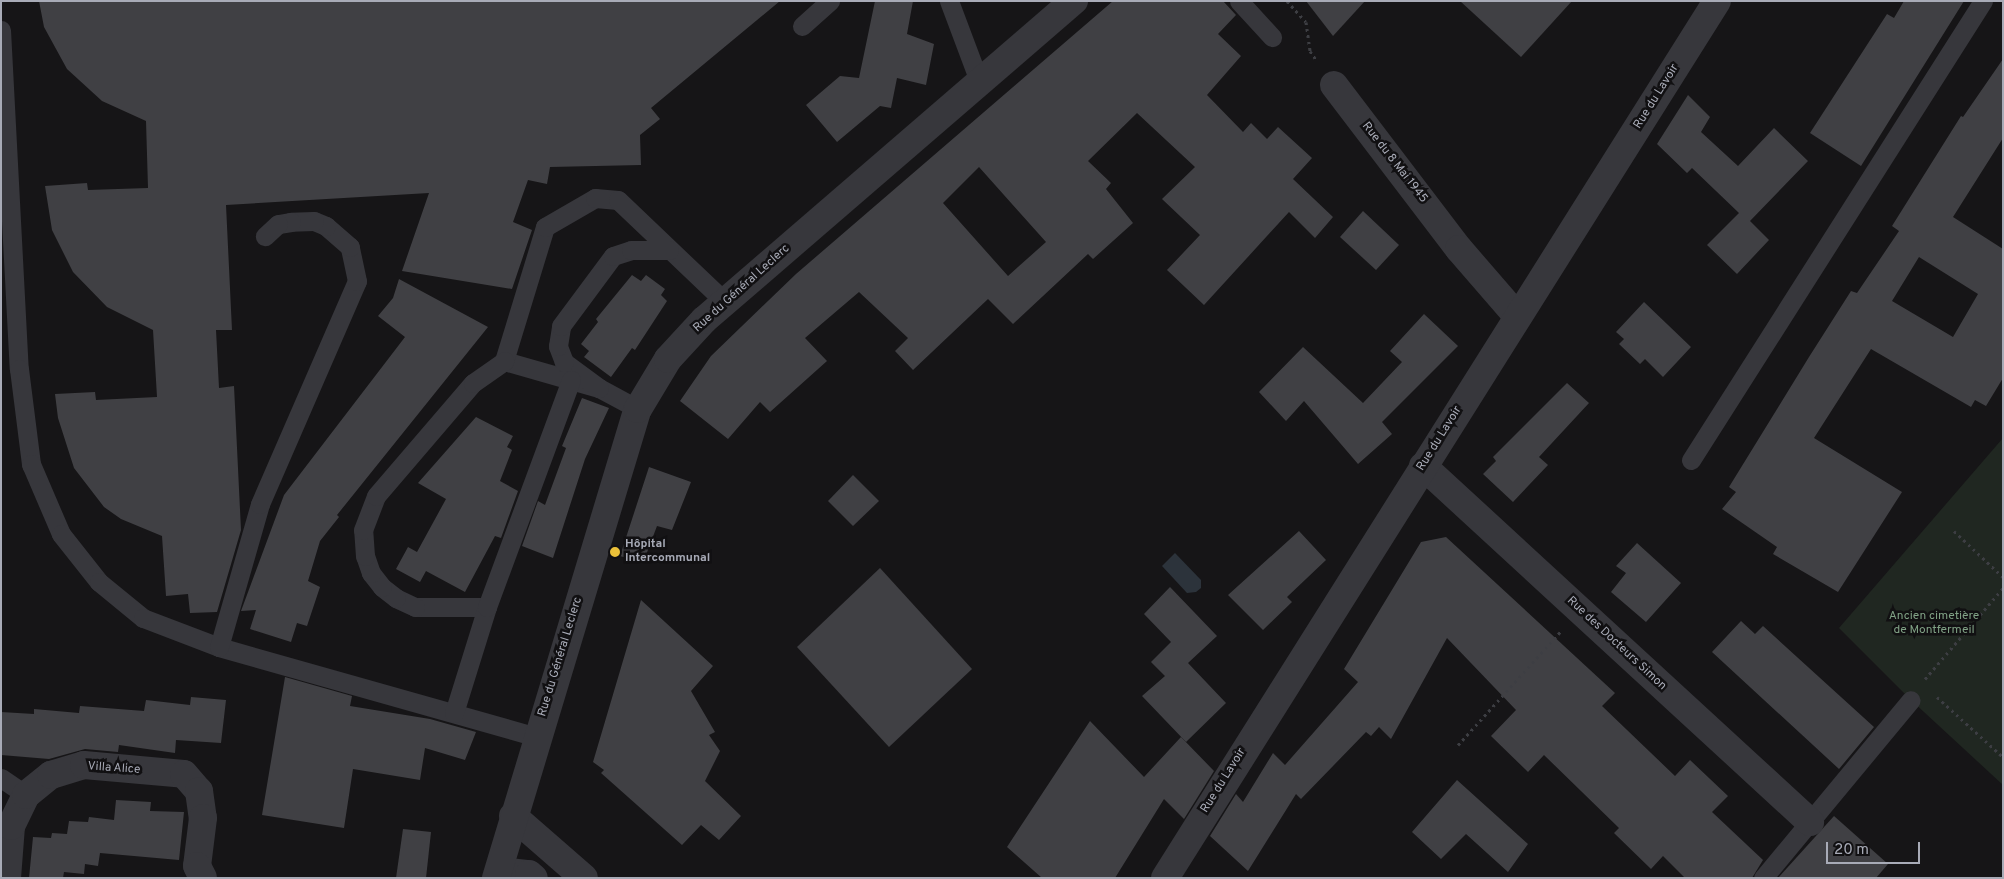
<!DOCTYPE html>
<html>
<head>
<meta charset="utf-8">
<style>
  body { margin:0 }
  #map { position:relative; width:2004px; height:879px; overflow:hidden; background:#161517; font-family:Overpass,sans-serif }
  div>[style] { position:absolute }
  .green>* { inset:0; background:#202721 }
  .water>* { inset:0; background:#2c333b }
  .building>* { inset:0; background:#404044 }
  .path>* { height:3px; margin-top:-1.5px; transform-origin:0; background:repeating-linear-gradient(90deg,#3d3e43 0 2.5px,transparent 0 6.5px) }
  .service>* { height:19px; margin:-9.5px; padding:0 9.5px; transform-origin:9.5px; border-radius:9.5px; background:#37373c }
  .minor>* { height:28px; margin:-14px; padding:0 14px; transform-origin:14px; border-radius:14px; background:#37373c }
  .tertiary>* { height:28px; margin:-14px; padding:0 14px; transform-origin:14px; border-radius:14px; background:#37373c }
  .dots>* { width:14px; height:14px; translate:-50% -50%; box-sizing:border-box; border:2px solid #111012; border-radius:50% }
  span { translate:-50% -50%; white-space:nowrap; text-align:center; line-height:1.15; -webkit-text-stroke:5px #111012; paint-order:stroke }
  .street-label { font-size:12px; color:#a8abb7 }
  .poi-label { font-size:12px; color:#a8abb7; font-weight:700 }
  .left { translate:0 -50%; text-align:left }
  .park-label { font-size:12px; color:#80a185 }
  .frame { position:absolute; inset:0; border:2px solid #a8abb7; pointer-events:none }
  .scale { position:absolute; left:1826px; top:842px; width:94px; height:22px; box-sizing:border-box; border:2px solid #a8abb7; border-top:0; padding-left:6px; font-size:15px; line-height:18px; white-space:nowrap; color:#a8abb7; -webkit-text-stroke:4px #111012; paint-order:stroke }
</style>
</head>
<body>
<div id="map">
  <div class="green">
    <i style="clip-path:polygon(2003px 438px,2003px 785px,1911px 700px,1839px 628px)"></i>
  </div>
  <div class="water">
    <i style="clip-path:polygon(1175px 553px,1201px 580px,1201px 588px,1196px 592px,1187px 593px,1162px 566px)"></i>
  </div>
  <div class="building">
    <i style="clip-path:polygon(39px 1px,780px 1px,651px 108px,660px 119px,640px 135px,641px 165px,550px 167px,547px 184px,528px 180px,513px 222px,532px 230px,512px 289px,402px 271px,429px 193px,226px 205px,232px 330px,216px 330px,219px 388px,234px 386px,241px 530px,217px 612px,190px 613px,188px 594px,166px 596px,162px 536px,121px 519px,104px 507px,74px 468px,58px 418px,55px 394px,95px 392px,96px 400px,157px 397px,153px 330px,107px 307px,73px 272px,52px 230px,45px 186px,87px 183px,88px 190px,148px 188px,146px 121px,102px 101px,67px 69px,44px 27px)"></i>
    <i style="clip-path:polygon(875px 1px,913px 1px,907px 34px,934px 44px,926px 85px,897px 78px,891px 108px,880px 106px,837px 142px,806px 105px,840px 76px,859px 78px)"></i>
    <i style="clip-path:polygon(evenodd,1113px 1px,1223px 1px,1236px 15px,1218px 34px,1241px 56px,1207px 95px,1243px 132px,1251px 123px,1267px 139px,1278px 127px,1312px 158px,1293px 179px,1333px 217px,1315px 238px,1289px 212px,1204px 305px,1167px 270px,1200px 235px,1162px 199px,1195px 167px,1137px 113px,1088px 161px,1111px 183px,1106px 189px,1133px 223px,1093px 259px,1088px 254px,1013px 324px,988px 299px,913px 370px,895px 351px,908px 338px,859px 292px,805px 338px,827px 361px,770px 412px,760px 402px,728px 439px,680px 401px,711px 356px,796px 274px,1113px 1px,979px 167px,1046px 242px,1008px 276px,943px 203px,979px 167px)"></i>
    <i style="clip-path:polygon(1306px 1px,1365px 1px,1333px 36px)"></i>
    <i style="clip-path:polygon(1460px 1px,1572px 1px,1521px 57px)"></i>
    <i style="clip-path:polygon(1904px 1px,1964px 1px,1861px 166px,1810px 133px,1887px 14px,1894px 18px)"></i>
    <i style="clip-path:polygon(evenodd,2003px 59px,2003px 138px,1953px 217px,2003px 249px,2003px 378px,1986px 406px,1975px 400px,1971px 407px,1871px 349px,1814px 438px,1902px 492px,1838px 592px,1773px 554px,1777px 547px,1722px 509px,1736px 492px,1729px 487px,1809px 357px,1851px 291px,1857px 293px,1899px 231px,1892px 226px,1961px 116px,1963px 117px,2003px 59px,1919px 257px,1978px 294px,1953px 337px,1892px 301px,1919px 257px)"></i>
    <i style="clip-path:polygon(1688px 95px,1710px 117px,1701px 132px,1738px 166px,1774px 128px,1808px 161px,1750px 221px,1769px 240px,1737px 274px,1707px 245px,1739px 213px,1692px 168px,1687px 173px,1657px 144px)"></i>
    <i style="clip-path:polygon(1363px 211px,1399px 245px,1376px 270px,1340px 237px)"></i>
    <i style="clip-path:polygon(632px 275px,641px 281px,646px 275px,665px 289px,661px 295px,667px 301px,635px 350px,632px 348px,611px 377px,584px 357px,589px 351px,581px 344px,598px 322px,596px 319px)"></i>
    <i style="clip-path:polygon(399px 279px,488px 327px,337px 515px,339px 517px,320px 541px,308px 581px,320px 587px,307px 626px,297px 623px,291px 642px,250px 629px,256px 610px,241px 611px,284px 495px,405px 337px,378px 316px,393px 298px)"></i>
    <i style="clip-path:polygon(1644px 302px,1691px 347px,1663px 377px,1645px 359px,1640px 364px,1619px 344px,1624px 339px,1616px 332px)"></i>
    <i style="clip-path:polygon(1424px 314px,1458px 346px,1382px 422px,1392px 434px,1358px 464px,1304px 401px,1286px 421px,1259px 392px,1303px 347px,1363px 403px,1402px 362px,1390px 351px)"></i>
    <i style="clip-path:polygon(1567px 383px,1589px 403px,1539px 457px,1548px 465px,1513px 502px,1483px 474px,1496px 461px,1493px 457px)"></i>
    <i style="clip-path:polygon(582px 398px,609px 408px,585px 459px,553px 558px,522px 546px,538px 501px,545px 505px,566px 448px,562px 446px)"></i>
    <i style="clip-path:polygon(476px 417px,513px 436px,507px 447px,512px 450px,500px 481px,518px 491px,501px 538px,495px 536px,465px 592px,426px 571px,420px 582px,396px 569px,408px 547px,417px 552px,446px 499px,418px 483px)"></i>
    <i style="clip-path:polygon(649px 467px,691px 482px,672px 530px,657px 526px,643px 563px,620px 556px)"></i>
    <i style="clip-path:polygon(853px 475px,879px 501px,853px 526px,828px 501px)"></i>
    <i style="clip-path:polygon(1299px 531px,1326px 560px,1287px 597px,1292px 602px,1263px 630px,1228px 595px)"></i>
    <i style="clip-path:polygon(1446px 537px,1615px 693px,1602px 706px,1675px 776px,1690px 760px,1728px 796px,1712px 812px,1763px 860px,1752px 878px,1685px 878px,1663px 856px,1651px 869px,1614px 833px,1619px 828px,1544px 755px,1528px 772px,1491px 736px,1516px 710px,1447px 638px,1391px 739px,1379px 727px,1371px 736px,1366px 732px,1301px 799px,1296px 794px,1248px 871px,1210px 836px,1236px 794px,1243px 802px,1273px 753px,1285px 765px,1358px 682px,1344px 669px,1421px 542px)"></i>
    <i style="clip-path:polygon(1637px 543px,1681px 583px,1646px 622px,1611px 592px,1626px 573px,1616px 566px)"></i>
    <i style="clip-path:polygon(880px 568px,972px 669px,889px 747px,797px 647px)"></i>
    <i style="clip-path:polygon(1170px 587px,1217px 636px,1188px 663px,1226px 703px,1186px 742px,1142px 696px,1165px 676px,1151px 662px,1171px 642px,1144px 614px)"></i>
    <i style="clip-path:polygon(641px 600px,713px 666px,691px 691px,715px 732px,709px 735px,720px 751px,705px 781px,741px 816px,719px 840px,701px 825px,682px 845px,601px 773px,604px 770px,593px 762px)"></i>
    <i style="clip-path:polygon(1741px 621px,1755px 634px,1763px 626px,1874px 727px,1839px 769px,1712px 652px)"></i>
    <i style="clip-path:polygon(285px 677px,352px 696px,350px 706px,430px 719px,476px 732px,465px 760px,425px 748px,420px 780px,353px 769px,344px 828px,262px 815px)"></i>
    <i style="clip-path:polygon(191px 697px,226px 700px,221px 743px,176px 740px,175px 753px,119px 745px,118px 752px,85px 749px,49px 759px,1px 755px,1px 712px,34px 714px,34px 709px,79px 713px,80px 706px,144px 711px,146px 700px,190px 705px)"></i>
    <i style="clip-path:polygon(1090px 721px,1144px 777px,1181px 737px,1214px 771px,1184px 819px,1164px 799px,1115px 878px,1042px 878px,1007px 847px)"></i>
    <i style="clip-path:polygon(1457px 780px,1528px 844px,1508px 872px,1466px 834px,1441px 859px,1412px 832px)"></i>
    <i style="clip-path:polygon(116px 800px,151px 802px,150px 811px,184px 812px,179px 860px,100px 853px,98px 866px,85px 864px,84px 874px,64px 872px,63px 878px,29px 878px,33px 837px,51px 838px,52px 833px,67px 834px,69px 821px,88px 822px,89px 817px,114px 820px)"></i>
    <i style="clip-path:polygon(1834px 816px,1888px 864px,1876px 878px,1778px 878px)"></i>
    <i style="clip-path:polygon(403px 829px,431px 832px,426px 878px,396px 878px)"></i>
  </div>
  <div class="path">
    <i style="left:1287px;top:1px;width:28px;rotate:48deg"></i>
    <i style="left:1306px;top:22px;width:29px;rotate:82deg"></i>
    <i style="left:1310px;top:51px;width:12px;rotate:55deg"></i>
    <i style="left:1954px;top:531px;width:67px;rotate:43.2deg"></i>
    <i style="left:1925px;top:679px;width:120px;rotate:-49.4deg"></i>
    <i style="left:1937px;top:697px;width:89px;rotate:42.3deg"></i>
    <i style="left:1458px;top:745px;width:154px;rotate:-47.9deg"></i>
  </div>
  <div class="service">
    <i style="left:949px;top:1px;width:85px;rotate:69.4deg"></i>
    <i style="left:1239px;top:1px;width:49px;rotate:47.5deg"></i>
    <i style="left:802px;top:26px;width:38px;rotate:-42deg"></i>
    <i style="left:1px;top:30px;width:339px;rotate:87deg"></i>
    <i style="left:19px;top:369px;width:96px;rotate:82.8deg"></i>
    <i style="left:31px;top:464px;width:76px;rotate:66.8deg"></i>
    <i style="left:61px;top:534px;width:61px;rotate:51.6deg"></i>
    <i style="left:99px;top:582px;width:57px;rotate:39.3deg"></i>
    <i style="left:143px;top:618px;width:81px;rotate:20.9deg"></i>
    <i style="left:219px;top:647px;width:330px;rotate:15.8deg"></i>
    <i style="left:599px;top:388px;width:99px;rotate:-164.1deg"></i>
    <i style="left:504px;top:361px;width:140px;rotate:-73deg"></i>
    <i style="left:545px;top:227px;width:58px;rotate:-30.1deg"></i>
    <i style="left:595px;top:198px;width:23px;rotate:5deg"></i>
    <i style="left:618px;top:200px;width:149px;rotate:43.6deg"></i>
    <i style="left:638px;top:409px;width:44px;rotate:-151.7deg"></i>
    <i style="left:599px;top:388px;width:44px;rotate:-143.4deg"></i>
    <i style="left:564px;top:362px;width:17px;rotate:-111deg"></i>
    <i style="left:558px;top:346px;width:20px;rotate:-81deg"></i>
    <i style="left:561px;top:326px;width:87px;rotate:-53.4deg"></i>
    <i style="left:613px;top:256px;width:19px;rotate:-18deg"></i>
    <i style="left:631px;top:250px;width:38px"></i>
    <i style="left:1691px;top:460px;width:544px;rotate:-57.54deg"></i>
    <i style="left:487px;top:607px;width:72px;rotate:180deg"></i>
    <i style="left:415px;top:607px;width:21px;rotate:-155deg"></i>
    <i style="left:396px;top:598px;width:18px;rotate:-142deg"></i>
    <i style="left:382px;top:587px;width:18px;rotate:-128deg"></i>
    <i style="left:371px;top:573px;width:18px;rotate:-109deg"></i>
    <i style="left:365px;top:556px;width:26px;rotate:-94deg"></i>
    <i style="left:363px;top:530px;width:36px;rotate:-69deg"></i>
    <i style="left:376px;top:496px;width:149px;rotate:-49.4deg"></i>
    <i style="left:473px;top:383px;width:38px;rotate:-35deg"></i>
    <i style="left:219px;top:647px;width:149px;rotate:-74deg"></i>
    <i style="left:260px;top:504px;width:243px;rotate:-66.5deg"></i>
    <i style="left:357px;top:281px;width:35px;rotate:-102deg"></i>
    <i style="left:350px;top:247px;width:32px;rotate:-139deg"></i>
    <i style="left:326px;top:226px;width:13px;rotate:-157deg"></i>
    <i style="left:314px;top:221px;width:23px;rotate:178deg"></i>
    <i style="left:291px;top:222px;width:13px;rotate:171deg"></i>
    <i style="left:278px;top:224px;width:18px;rotate:137deg"></i>
    <i style="left:454px;top:713px;width:111px;rotate:-72.7deg"></i>
    <i style="left:487px;top:607px;width:242px;rotate:-69.7deg"></i>
    <i style="left:1px;top:778px;width:30px;rotate:34deg"></i>
    <i style="left:1763px;top:878px;width:231px;rotate:-50.3deg"></i>
  </div>
  <div class="minor">
    <i style="left:1334px;top:85px;width:206px;rotate:52.7deg"></i>
    <i style="left:1459px;top:249px;width:89px;rotate:49.1deg"></i>
    <i style="left:1423px;top:466px;width:526px;rotate:42.61deg"></i>
    <i style="left:513px;top:816px;width:94px;rotate:41.1deg"></i>
    <i style="left:7px;top:878px;width:52px;rotate:-85.6deg"></i>
    <i style="left:11px;top:826px;width:34px;rotate:-64deg"></i>
    <i style="left:26px;top:795px;width:32px;rotate:-39deg"></i>
    <i style="left:51px;top:775px;width:34px;rotate:-17deg"></i>
    <i style="left:84px;top:765px;width:100px;rotate:5.1deg"></i>
    <i style="left:184px;top:774px;width:23px;rotate:49deg"></i>
    <i style="left:199px;top:791px;width:27px;rotate:82deg"></i>
    <i style="left:203px;top:818px;width:48px;rotate:97.1deg"></i>
    <i style="left:197px;top:866px;width:13px;rotate:63deg"></i>
    <i style="left:499px;top:878px;width:7px;rotate:-90deg"></i>
    <i style="left:499px;top:871px;width:30px;rotate:6deg"></i>
    <i style="left:529px;top:874px;width:6px;rotate:39deg"></i>
    <i style="left:1165px;top:878px;width:1036px;rotate:-57.81deg"></i>
  </div>
  <div class="tertiary">
    <i style="left:496px;top:878px;width:490px;rotate:-73.2deg"></i>
    <i style="left:638px;top:409px;width:58px;rotate:-59deg"></i>
    <i style="left:668px;top:359px;width:53px;rotate:-47.3deg"></i>
    <i style="left:704px;top:320px;width:489px;rotate:-40.8deg"></i>
  </div>
  <div class="dots">
    <i style="left:615px;top:552px;background:#ebc039"></i>
  </div>
  <div class="street-label">
    <span style="left:1657px;top:97px;rotate:-58deg">Rue du Lavoir</span>
    <span style="left:1394px;top:163px;rotate:52deg">Rue du 8 Mai 1945</span>
    <span style="left:742px;top:289px;rotate:-42deg">Rue du Général Leclerc</span>
    <span style="left:1440px;top:439px;rotate:-58deg">Rue du Lavoir</span>
    <span style="left:1616px;top:644px;rotate:43deg">Rue des Docteurs Simon</span>
    <span style="left:561px;top:657px;rotate:-73deg">Rue du Général Leclerc</span>
    <span style="left:114px;top:769px;rotate:4deg">Villa Alice</span>
    <span style="left:1224px;top:781px;rotate:-58deg">Rue du Lavoir</span>
  </div>
  <div class="poi-label">
    <span class="left" style="left:625px;top:552px">Hôpital<br>Intercommunal</span>
  </div>
  <div class="park-label">
    <span style="left:1934px;top:624px">Ancien cimetière<br>de Montfermeil</span>
  </div>
  <div class="frame"></div>
  <div class="scale">20 m</div>
</div>
</body>
</html>
